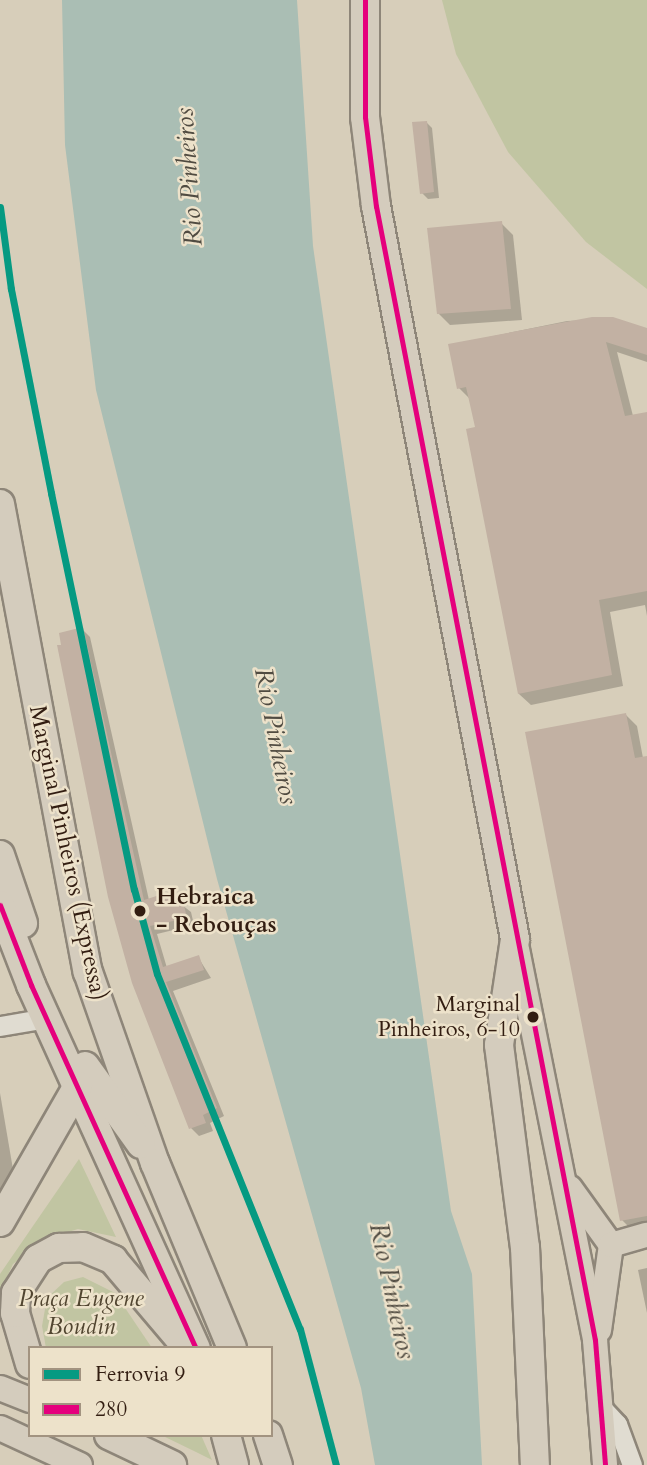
<!DOCTYPE html>
<html>
<head>
<meta charset="utf-8">
<style>
  body { margin:0 }
  #map { position:relative; width:647px; height:1465px; overflow:hidden; background:#d7ceba; font-family:Cardo,serif }
  div>[style] { position:absolute }
  .green>* { inset:0; background:#c1c5a2 }
  .water>* { inset:0; background:#aabeb4 }
  .shadow>* { inset:0; background:#0003 }
  .building>* { inset:0; background:#c2b1a3 }
  .roads { filter:drop-shadow(2px 0 #8e8679) drop-shadow(-2px 0 #8e8679) drop-shadow(0 2px #8e8679) drop-shadow(0 -2px #8e8679) }
  .minor>* { height:19px; margin:-9.5px; padding:0 9.5px; transform-origin:9.5px; border-radius:9.5px; background:#e0dcd1 }
  .major>* { height:24px; margin:-12px; padding:0 12px; transform-origin:12px; border-radius:12px; background:#d4ccbd }
  .highway>* { height:28px; margin:-14px; padding:0 14px; transform-origin:14px; border-radius:14px; background:#d4ccbd }
  .bus-1>* { height:5px; margin:-2.5px; padding:0 2.5px; transform-origin:2.5px; border-radius:2.5px; background:#e5007d }
  .rail-1>* { height:7px; margin:-3.5px; padding:0 3.5px; transform-origin:3.5px; border-radius:3.5px; background:#059a82 }
  .dots>* { width:19px; height:19px; translate:-50% -50%; box-sizing:border-box; border:4px solid #ede2ca; border-radius:50% }
  span { translate:-50% -50%; white-space:nowrap; text-align:center; line-height:1.15; -webkit-text-stroke:5px #ede2ca; paint-order:stroke }
  .bus-label { font-size:22px; color:#321d11 }
  .right { translate:-100% -50%; text-align:right }
  .street-label { font-size:24px; color:#321d11 }
  .stop-label { font-size:24px; color:#321d11; font-weight:700 }
  .left { translate:0 -50%; text-align:left }
  .park-label { font-size:24px; color:#514530; font-style:italic }
  .water-label { font-size:26px; color:#504b41; font-style:italic }
  .legend { position:absolute; left:28px; top:1346px; width:245px; height:91px; box-sizing:border-box; background:#ede2ca; border:2px solid #a29380; margin:0; padding:9px 12px; list-style:none; font-size:21px; color:#321d11 }
  .legend li { display:flex; align-items:center; gap:14px; height:35px }
  .legend b { width:35px; border:2px solid #a29380 }
</style>
</head>
<body>
<div id="map">
  <div class="green">
    <i style="clip-path:polygon(442px 0,647px 0,647px 289px,586px 242px,508px 152px,456px 54px)"></i>
    <i style="clip-path:polygon(79px 1159px,116px 1237px,78px 1229px,45px 1239px,13px 1264px,0 1292px,0 1274px)"></i>
    <i style="clip-path:polygon(83px 1277px,115px 1293px,152px 1348px,46px 1348px,42px 1326px,47px 1298px,64px 1282px)"></i>
    <i style="clip-path:polygon(161px 1435px,201px 1435px,212px 1460px,196px 1452px)"></i>
  </div>
  <div class="water">
    <i style="clip-path:polygon(62px 0,297px 0,313px 246px,451px 1211px,472px 1274px,482px 1465px,375px 1465px,361px 1388px,217px 879px,96px 390px,65px 145px)"></i>
  </div>
  <div class="shadow">
    <i style="clip-path:polygon(426px 122px,432px 128px,439px 198px,428px 199px,422px 193px)"></i>
    <i style="clip-path:polygon(501px 223px,513px 235px,522px 320px,450px 325px,438px 313px)"></i>
    <i style="clip-path:polygon(613px 319px,647px 332px,647px 362px,617px 352px,633px 416px,647px 414px,647px 616px,645px 605px,610px 612px,623px 686px,531px 705px,519px 694px,477px 428px,471px 400px,459px 388px,450px 345px,567px 321px)"></i>
    <i style="clip-path:polygon(82px 629px,90px 637px,149px 900px,168px 894px,191px 912px,194px 925px,157px 934px,167px 968px,198px 957px,211px 978px,173px 991px,224px 1116px,210px 1123px,213px 1131px,199px 1136px,191px 1128px)"></i>
    <i style="clip-path:polygon(625px 714px,637px 726px,643px 758px,647px 758px,647px 1230px,634px 1232px,622px 1220px)"></i>
    <i style="clip-path:polygon(0 1093px,16px 1187px,0 1214px)"></i>
    <i style="clip-path:polygon(647px 1268px,647px 1313px,638px 1270px)"></i>
  </div>
  <div class="building">
    <i style="clip-path:polygon(427px 121px,434px 192px,420px 194px,412px 122px)"></i>
    <i style="clip-path:polygon(502px 221px,511px 309px,437px 314px,427px 228px)"></i>
    <i style="clip-path:polygon(592px 317px,613px 317px,647px 328px,647px 355px,606px 342px,625px 416px,647px 412px,647px 591px,599px 600px,612px 675px,518px 694px,466px 429px,475px 427px,466px 387px,457px 389px,448px 344px)"></i>
    <i style="clip-path:polygon(83px 627px,144px 900px,169px 892px,175px 904px,183px 901px,187px 918px,150px 926px,163px 967px,199px 955px,204px 970px,166px 982px,217px 1108px,203px 1115px,206px 1123px,189px 1129px,132px 983px,108px 897px,57px 645px,61px 645px,59px 633px)"></i>
    <i style="clip-path:polygon(626px 713px,635px 758px,647px 756px,647px 1216px,620px 1221px,525px 732px)"></i>
  </div>
  <div class="roads">
    <div class="minor">
      <i style="left:0;top:1026px;width:48px;rotate:-9.7deg"></i>
      <i style="left:600px;top:1406px;width:25px;rotate:47deg"></i>
      <i style="left:617px;top:1424px;width:44px;rotate:69.9deg"></i>
    </div>
    <div class="major">
      <i style="left:517px;top:949px;width:399px;rotate:78.7deg"></i>
      <i style="left:595px;top:1340px;width:125px;rotate:85.4deg"></i>
      <i style="left:570px;top:1188px;width:70px;rotate:54.3deg"></i>
      <i style="left:611px;top:1245px;width:86px;rotate:98deg"></i>
      <i style="left:611px;top:1245px;width:37px;rotate:-16deg"></i>
      <i style="left:0;top:1388px;width:32px;rotate:22deg"></i>
      <i style="left:0;top:1428px;width:88px;rotate:24.8deg"></i>
    </div>
    <div class="highway">
      <i style="left:365px;top:0;width:117px;rotate:90deg"></i>
      <i style="left:365px;top:117px;width:90px;rotate:83deg"></i>
      <i style="left:376px;top:206px;width:746px;rotate:79.26deg"></i>
      <i style="left:515px;top:939px;width:107px;rotate:98.6deg"></i>
      <i style="left:499px;top:1045px;width:204px;rotate:82.7deg"></i>
      <i style="left:525px;top:1247px;width:218px;rotate:87.4deg"></i>
      <i style="left:0;top:504px;width:476px;rotate:79.4deg"></i>
      <i style="left:88px;top:972px;width:202px;rotate:70.7deg"></i>
      <i style="left:155px;top:1163px;width:200px;rotate:67.4deg"></i>
      <i style="left:0;top:855px;width:72px;rotate:71.3deg"></i>
      <i style="left:0;top:905px;width:86px;rotate:68.8deg"></i>
      <i style="left:31px;top:985px;width:399px;rotate:65.6deg"></i>
      <i style="left:85px;top:1066px;width:96px;rotate:54.3deg"></i>
      <i style="left:0;top:1222px;width:157px;rotate:-60.2deg"></i>
      <i style="left:30px;top:1364px;width:53px;rotate:-106.4deg"></i>
      <i style="left:15px;top:1313px;width:20px;rotate:-87deg"></i>
      <i style="left:16px;top:1293px;width:40px;rotate:-57.1deg"></i>
      <i style="left:38px;top:1259px;width:24px;rotate:-28deg"></i>
      <i style="left:59px;top:1248px;width:24px;rotate:-2deg"></i>
      <i style="left:83px;top:1247px;width:33px;rotate:23deg"></i>
      <i style="left:113px;top:1260px;width:113px;rotate:49.7deg"></i>
      <i style="left:109px;top:1435px;width:70px;rotate:25.5deg"></i>
      <i style="left:226px;top:1435px;width:31px;rotate:75deg"></i>
      <i style="left:268px;top:1435px;width:32px;rotate:72deg"></i>
    </div>
  </div>
  <div class="bus-1">
    <i style="left:365px;top:0;width:117px;rotate:90deg"></i>
    <i style="left:365px;top:117px;width:90px;rotate:83deg"></i>
    <i style="left:376px;top:206px;width:1155px;rotate:79.07deg"></i>
    <i style="left:595px;top:1340px;width:125px;rotate:85.4deg"></i>
    <i style="left:0;top:905px;width:86px;rotate:68.8deg"></i>
    <i style="left:31px;top:985px;width:399px;rotate:65.6deg"></i>
  </div>
  <div class="rail-1">
    <i style="left:0;top:207px;width:83px;rotate:82.4deg"></i>
    <i style="left:11px;top:289px;width:208px;rotate:78.9deg"></i>
    <i style="left:51px;top:493px;width:405px;rotate:78.2deg"></i>
    <i style="left:134px;top:889px;width:88px;rotate:74.9deg"></i>
    <i style="left:157px;top:974px;width:383px;rotate:68.1deg"></i>
    <i style="left:300px;top:1329px;width:141px;rotate:75.2deg"></i>
  </div>
  <div class="dots">
    <i style="left:140px;top:911px;background:#321d11"></i>
    <i style="left:533px;top:1017px;background:#321d11"></i>
  </div>
  <div class="bus-label">
    <span class="right" style="left:520px;top:1017px">Marginal<br>Pinheiros, 6-10</span>
  </div>
  <div class="street-label">
    <span style="left:68px;top:853px;rotate:78deg">Marginal Pinheiros (Expressa)</span>
  </div>
  <div class="stop-label">
    <span class="left" style="left:156px;top:911px">Hebraica<br>- Rebouças</span>
  </div>
  <div class="park-label">
    <span style="left:81px;top:1313px">Praça Eugene<br>Boudin</span>
  </div>
  <div class="water-label">
    <span style="left:189px;top:177px;rotate:-94deg">Rio Pinheiros</span>
    <span style="left:276px;top:736px;rotate:79deg">Rio Pinheiros</span>
    <span style="left:392px;top:1291px;rotate:78deg">Rio Pinheiros</span>
  </div>
  <ul class="legend">
  <li><b style="height:9px;background:#059a82"></b>Ferrovia 9</li>
  <li><b style="height:9px;background:#e5007d"></b>280</li>
  </ul>
</div>
</body>
</html>
